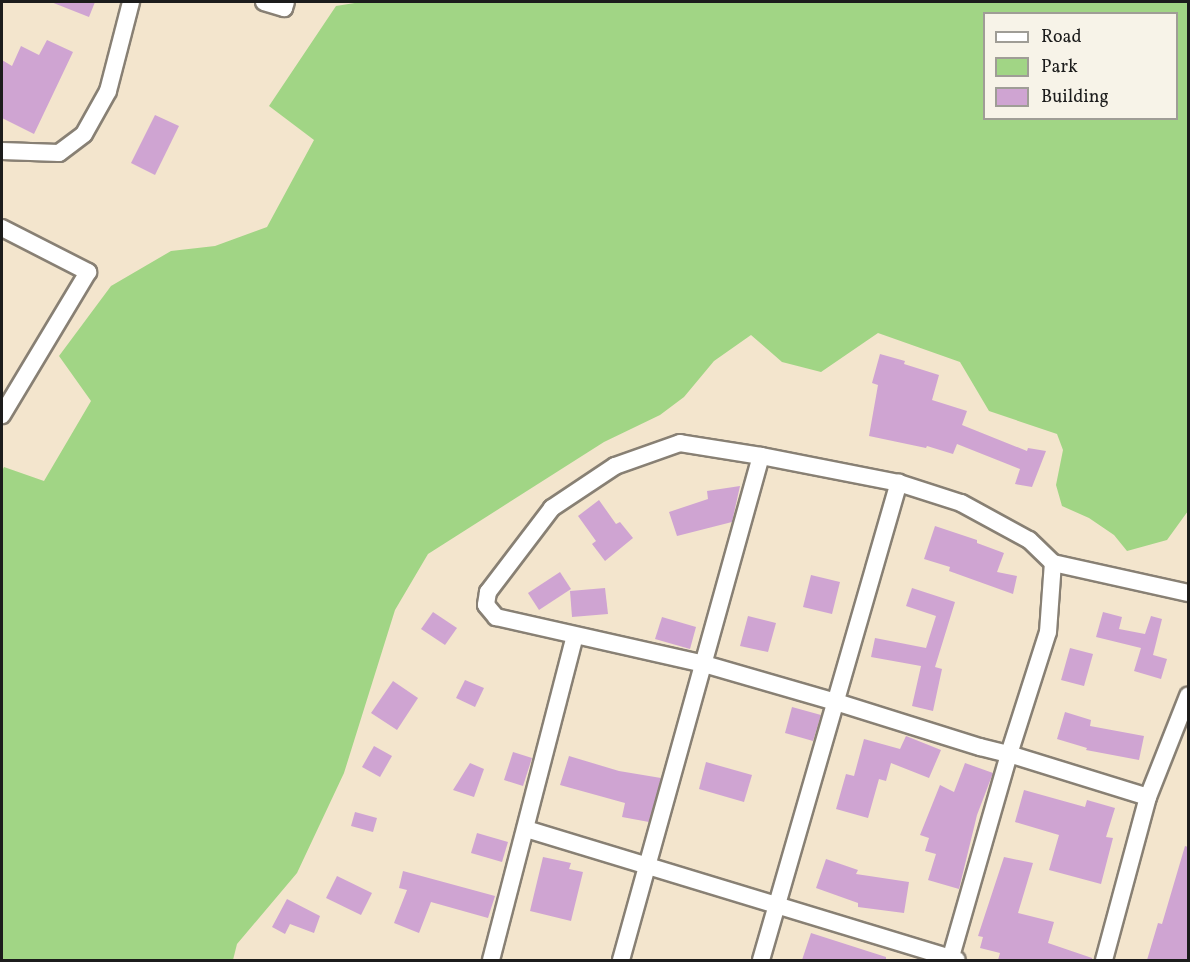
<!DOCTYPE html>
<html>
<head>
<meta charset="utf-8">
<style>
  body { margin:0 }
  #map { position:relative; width:1190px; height:962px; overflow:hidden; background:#f3e5cd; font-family:Vollkorn,serif }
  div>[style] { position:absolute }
  .green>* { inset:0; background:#a1d585 }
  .building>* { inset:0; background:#cfa4d2 }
  .roads { filter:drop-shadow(2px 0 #888074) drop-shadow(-2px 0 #888074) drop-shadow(0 2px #888074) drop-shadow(0 -2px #888074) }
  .street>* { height:16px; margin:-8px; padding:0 8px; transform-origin:8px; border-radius:8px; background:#fff }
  span { translate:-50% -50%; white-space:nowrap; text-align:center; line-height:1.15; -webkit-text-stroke:4.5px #f7f3e8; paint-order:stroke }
  .frame { position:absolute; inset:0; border:3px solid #1c1c1c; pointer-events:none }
  .legend { position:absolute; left:983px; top:12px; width:195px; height:108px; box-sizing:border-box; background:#f7f3e8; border:2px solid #9f9d96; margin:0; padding:8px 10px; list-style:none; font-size:18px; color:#1c1c1c }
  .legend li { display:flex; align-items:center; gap:12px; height:30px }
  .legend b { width:30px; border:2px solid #9f9d96 }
</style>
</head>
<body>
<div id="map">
  <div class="green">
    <i style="clip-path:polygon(evenodd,361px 2px,1188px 2px,1188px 511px,1167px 540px,1127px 551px,1114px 535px,1089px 518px,1062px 506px,1056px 485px,1063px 450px,1057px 434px,989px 411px,960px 362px,878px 333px,821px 372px,782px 362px,751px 335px,714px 361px,684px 397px,660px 415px,604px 442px,428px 554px,395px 610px,344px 773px,297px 873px,237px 944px,233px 960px,2px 960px,2px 471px,4px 467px,44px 481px,91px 401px,59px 356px,111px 286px,171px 251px,215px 246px,267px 227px,314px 140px,269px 106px,336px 6px,361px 2px,984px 14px,1176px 14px,1176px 118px,984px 118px,984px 14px)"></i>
  </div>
  <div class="building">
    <i style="clip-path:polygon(51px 2px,95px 2px,89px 17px)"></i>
    <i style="clip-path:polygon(47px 40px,73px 52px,34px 134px,2px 118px,2px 60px,12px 66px,21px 46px,39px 55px)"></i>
    <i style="clip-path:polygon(155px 115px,179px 126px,155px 175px,131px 163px)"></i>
    <i style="clip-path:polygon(880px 354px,905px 361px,904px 364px,939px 375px,932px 400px,967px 411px,962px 425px,1027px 451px,1028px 448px,1046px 451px,1032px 487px,1015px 484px,1020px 469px,957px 444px,953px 454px,927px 446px,926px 448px,869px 436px,878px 385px,872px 383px)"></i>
    <i style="clip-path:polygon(740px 486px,732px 522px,677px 536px,669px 512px,708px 499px,707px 491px)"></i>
    <i style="clip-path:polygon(599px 500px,616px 524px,620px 522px,633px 538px,605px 561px,592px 544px,596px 541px,578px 516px)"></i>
    <i style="clip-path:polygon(935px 526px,977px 540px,977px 543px,1004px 553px,997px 572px,1017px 576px,1013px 594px,949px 571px,950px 567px,924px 559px)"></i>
    <i style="clip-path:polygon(560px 572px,571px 589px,539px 610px,528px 593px)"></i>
    <i style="clip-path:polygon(811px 575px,840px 582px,832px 614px,803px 607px)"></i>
    <i style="clip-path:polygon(605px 588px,608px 614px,572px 617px,570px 591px)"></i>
    <i style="clip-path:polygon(912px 588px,955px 602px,935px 667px,942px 669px,933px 711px,912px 706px,921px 666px,871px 657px,875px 638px,926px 648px,936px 616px,906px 606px)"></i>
    <i style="clip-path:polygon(433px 612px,457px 628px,445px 645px,421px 629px)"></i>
    <i style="clip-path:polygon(1103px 612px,1122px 617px,1119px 629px,1145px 634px,1151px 616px,1162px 619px,1153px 655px,1167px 659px,1161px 679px,1134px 671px,1141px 648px,1096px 637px)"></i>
    <i style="clip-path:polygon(748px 616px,776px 623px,768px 652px,740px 646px)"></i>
    <i style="clip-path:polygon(662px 617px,696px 627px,690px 649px,655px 639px)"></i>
    <i style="clip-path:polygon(1070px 648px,1093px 654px,1084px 686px,1061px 680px)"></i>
    <i style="clip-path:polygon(465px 680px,484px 688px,475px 707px,456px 698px)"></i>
    <i style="clip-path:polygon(393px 681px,418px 698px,397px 730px,371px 713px)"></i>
    <i style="clip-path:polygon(792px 707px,821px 715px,813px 741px,785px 733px)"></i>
    <i style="clip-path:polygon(1065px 712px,1091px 720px,1090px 726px,1144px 736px,1139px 760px,1086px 750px,1087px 748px,1057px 739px)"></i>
    <i style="clip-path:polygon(906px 736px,941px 750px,929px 778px,891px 763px,886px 781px,879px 779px,868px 818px,836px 809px,846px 774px,854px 776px,864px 739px,900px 749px)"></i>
    <i style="clip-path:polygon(374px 746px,392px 756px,380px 777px,362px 767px)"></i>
    <i style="clip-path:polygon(513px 752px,532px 758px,523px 786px,504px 780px)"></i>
    <i style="clip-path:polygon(569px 756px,619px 771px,661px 778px,649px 822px,622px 817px,625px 803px,560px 785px)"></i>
    <i style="clip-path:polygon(706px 762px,752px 775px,744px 802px,699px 789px)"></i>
    <i style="clip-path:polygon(470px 763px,484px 769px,474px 797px,453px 790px)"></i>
    <i style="clip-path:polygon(965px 763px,993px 773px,977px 815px,959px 889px,928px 880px,936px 854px,925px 851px,929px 838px,920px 835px,940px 785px,954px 792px)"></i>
    <i style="clip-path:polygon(1024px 790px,1085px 807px,1087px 800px,1115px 808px,1106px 837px,1113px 838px,1101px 884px,1049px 870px,1059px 835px,1015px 822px)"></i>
    <i style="clip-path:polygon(355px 812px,377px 818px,373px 832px,351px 826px)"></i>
    <i style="clip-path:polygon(477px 833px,508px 842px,502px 862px,471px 853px)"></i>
    <i style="clip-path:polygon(1185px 846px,1188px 847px,1188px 960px,1147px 960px,1158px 923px,1162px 924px)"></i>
    <i style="clip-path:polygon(543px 857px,571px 863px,569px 869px,583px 872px,571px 921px,530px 911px)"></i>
    <i style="clip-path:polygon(1004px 857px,1033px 863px,1018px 913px,1054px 922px,1048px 943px,1092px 958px,1092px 960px,998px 960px,1000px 953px,980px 948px,983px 937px,978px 936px)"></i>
    <i style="clip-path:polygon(826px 859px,858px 870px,856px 874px,909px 882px,904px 913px,858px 907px,858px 903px,816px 888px)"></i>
    <i style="clip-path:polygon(403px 871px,495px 896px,488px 918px,431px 902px,419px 933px,394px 923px,407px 890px,399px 888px)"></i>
    <i style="clip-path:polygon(337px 876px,372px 893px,361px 915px,326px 898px)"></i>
    <i style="clip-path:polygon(287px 899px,320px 916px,314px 933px,290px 924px,285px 934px,272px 927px)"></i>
    <i style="clip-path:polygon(811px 933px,886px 957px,886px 960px,802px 960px)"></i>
  </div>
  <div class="roads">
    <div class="street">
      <i style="left:264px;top:2px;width:21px;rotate:17deg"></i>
      <i style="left:284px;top:8px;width:6px;rotate:-72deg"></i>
      <i style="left:2px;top:151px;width:57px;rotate:2deg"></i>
      <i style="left:59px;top:153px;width:31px;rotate:-37deg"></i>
      <i style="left:84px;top:134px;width:49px;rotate:-60.8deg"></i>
      <i style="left:108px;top:91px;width:92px;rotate:-75.5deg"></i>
      <i style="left:2px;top:228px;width:97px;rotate:27.1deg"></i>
      <i style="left:88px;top:272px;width:167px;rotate:121deg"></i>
      <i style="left:1053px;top:563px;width:138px;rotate:12.5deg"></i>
      <i style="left:526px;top:829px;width:450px;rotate:16.9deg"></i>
      <i style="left:491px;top:960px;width:335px;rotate:-75.5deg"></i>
      <i style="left:621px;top:960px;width:523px;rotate:-74.48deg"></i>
      <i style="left:761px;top:960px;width:497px;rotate:-73.9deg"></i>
      <i style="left:950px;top:960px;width:214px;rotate:-74deg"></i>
      <i style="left:1009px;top:754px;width:128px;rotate:-72.3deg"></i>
      <i style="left:1048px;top:632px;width:69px;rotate:-85.9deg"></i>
      <i style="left:1053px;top:563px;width:33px;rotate:-136deg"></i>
      <i style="left:1029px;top:540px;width:77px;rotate:-151.4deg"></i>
      <i style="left:961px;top:503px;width:65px;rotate:-162.1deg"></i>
      <i style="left:899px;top:483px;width:141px;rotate:-168.9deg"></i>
      <i style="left:761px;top:456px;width:82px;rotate:-170.9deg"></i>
      <i style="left:680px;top:443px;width:69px;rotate:160.5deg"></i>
      <i style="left:615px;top:466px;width:76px;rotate:146.3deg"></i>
      <i style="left:552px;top:508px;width:106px;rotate:127.3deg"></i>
      <i style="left:488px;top:592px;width:13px;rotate:99deg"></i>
      <i style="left:486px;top:605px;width:16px;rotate:50deg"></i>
      <i style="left:496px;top:617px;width:213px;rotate:12.7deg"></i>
      <i style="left:704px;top:664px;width:137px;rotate:16.1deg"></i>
      <i style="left:836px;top:702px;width:151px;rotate:17.4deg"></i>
      <i style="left:980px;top:747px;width:30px;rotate:14deg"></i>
      <i style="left:1009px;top:754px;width:145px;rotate:17.2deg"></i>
      <i style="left:1104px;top:960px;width:169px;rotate:-74.9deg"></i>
      <i style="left:1148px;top:797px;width:109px;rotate:-68.4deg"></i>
    </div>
  </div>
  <div class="frame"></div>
  <ul class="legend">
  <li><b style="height:8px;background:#fff"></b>Road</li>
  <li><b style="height:16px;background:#a1d585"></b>Park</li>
  <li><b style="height:16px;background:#cfa4d2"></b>Building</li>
  </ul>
</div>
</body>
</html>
